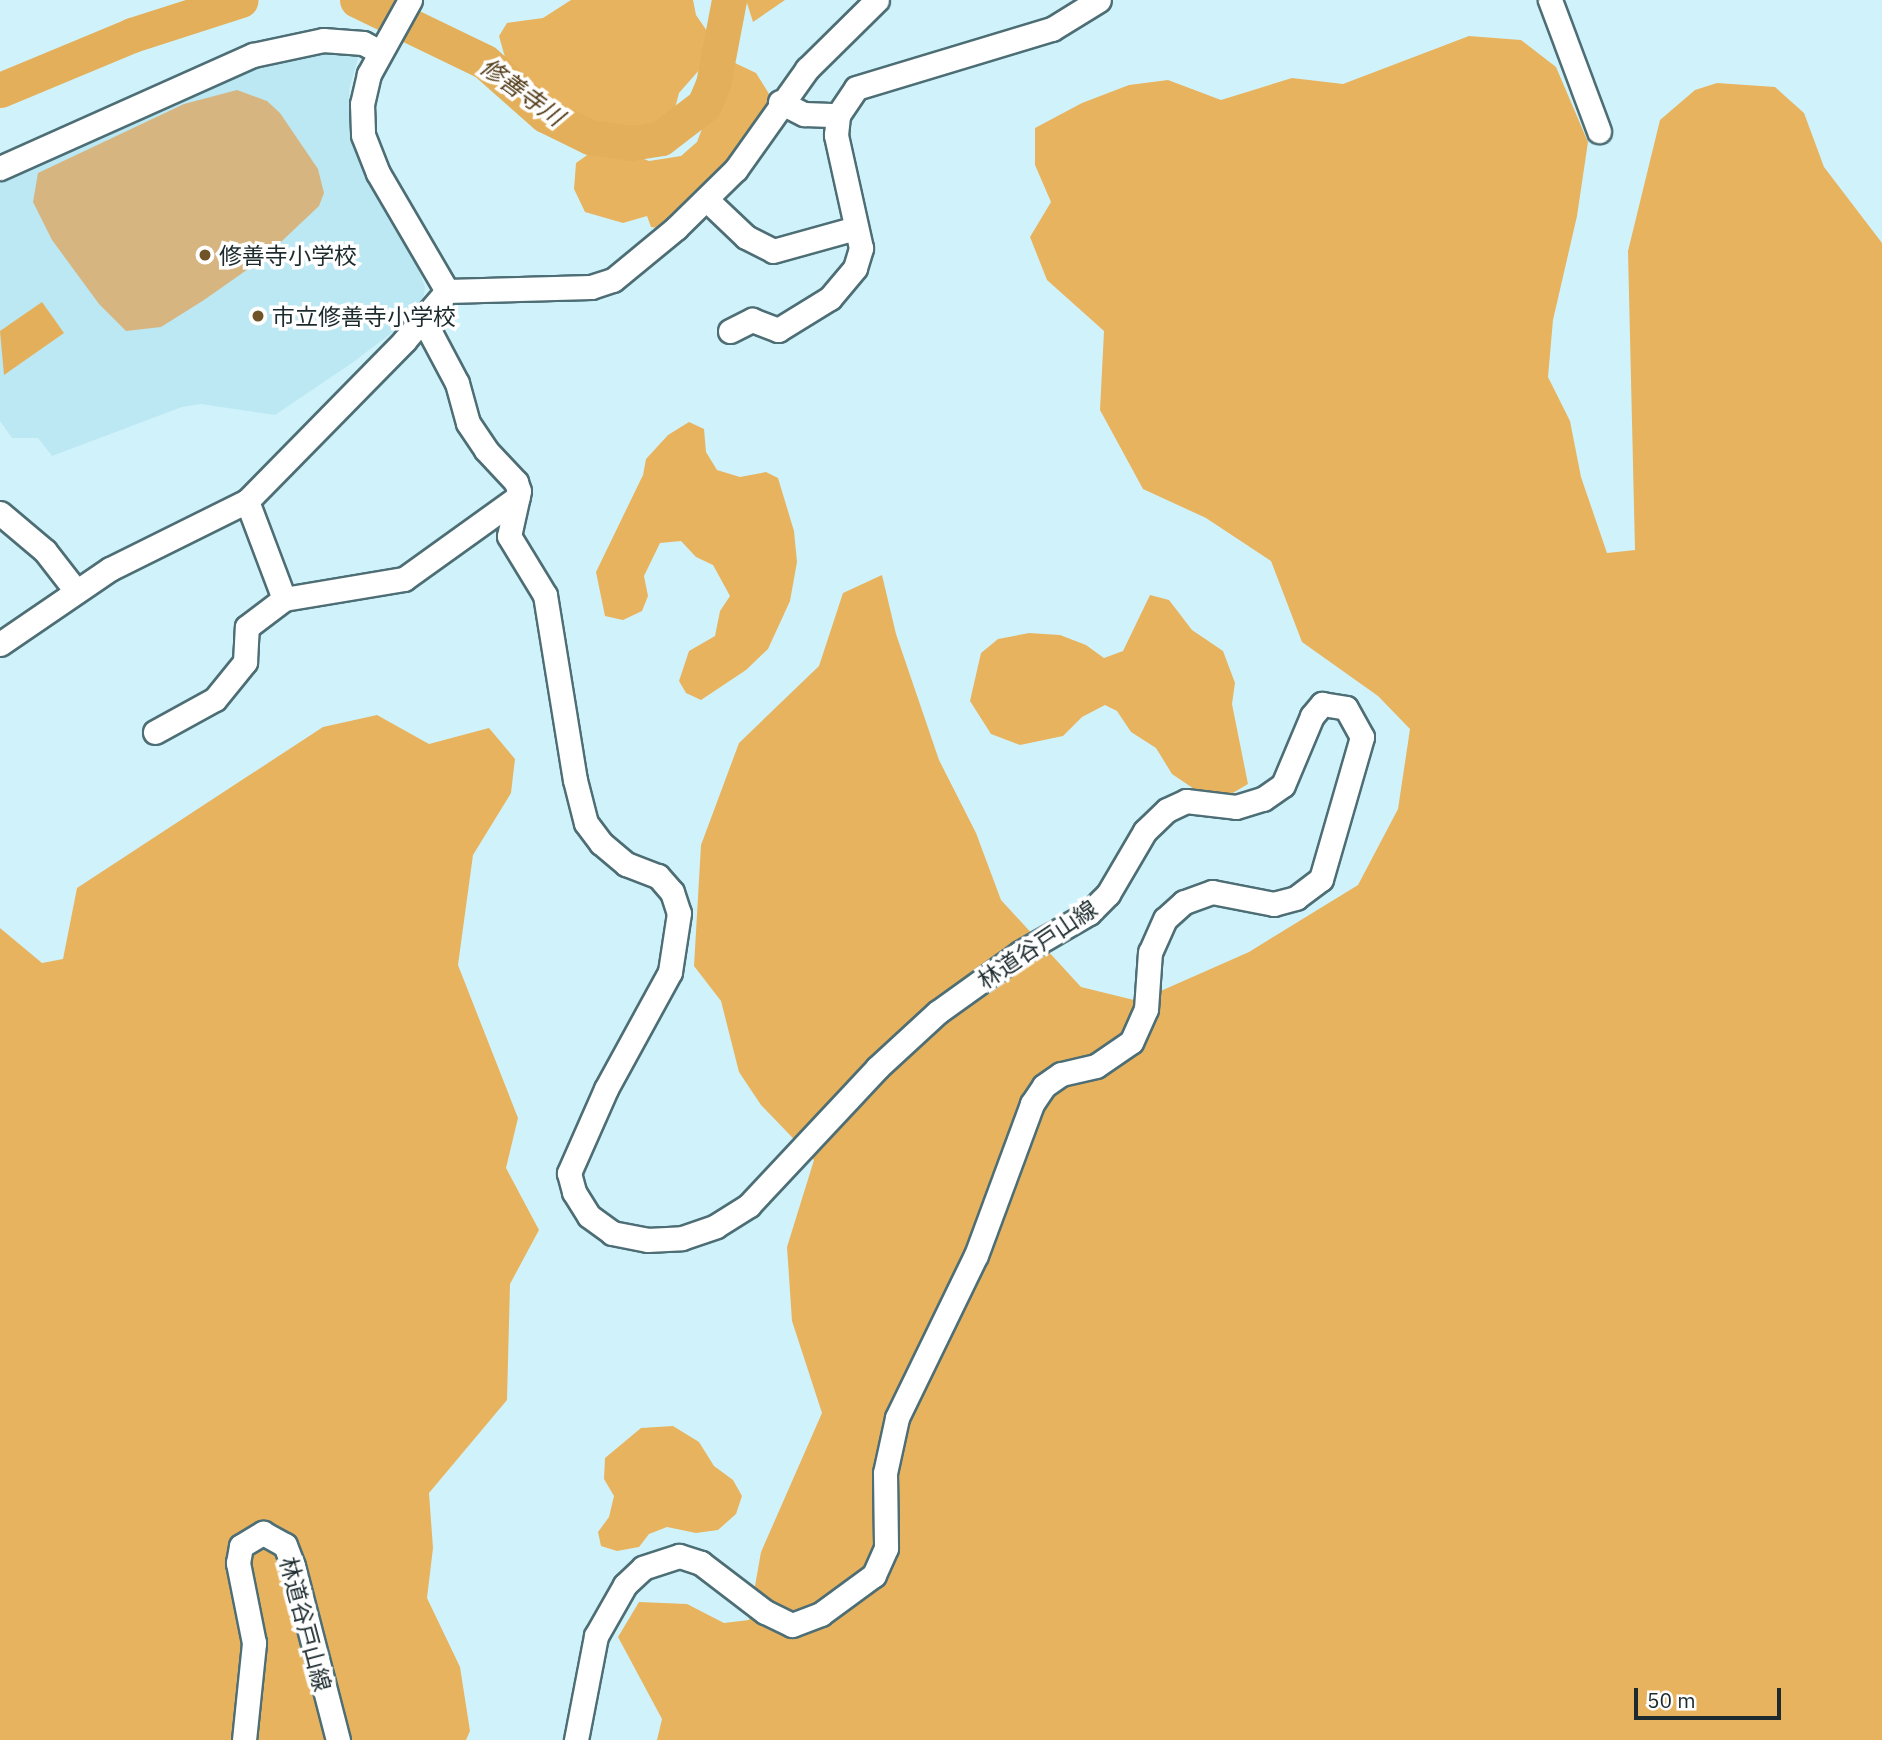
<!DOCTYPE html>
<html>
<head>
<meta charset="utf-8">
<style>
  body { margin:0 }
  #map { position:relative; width:1882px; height:1740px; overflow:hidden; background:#d0f3fb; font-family:"IBM Plex Sans","Noto Sans JP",sans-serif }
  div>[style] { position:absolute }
  .built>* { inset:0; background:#bce8f3 }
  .green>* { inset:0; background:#d7b580 }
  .forest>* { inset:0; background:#e8b35f }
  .water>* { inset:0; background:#e4af5a }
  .river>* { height:35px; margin:-17.5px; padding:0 17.5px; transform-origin:17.5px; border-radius:17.5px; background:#e4af5a }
  .roads { filter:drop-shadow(2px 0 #4e6e75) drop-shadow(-2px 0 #4e6e75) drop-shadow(0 2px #4e6e75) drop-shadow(0 -2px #4e6e75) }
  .minor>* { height:23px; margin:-11.5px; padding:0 11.5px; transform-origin:11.5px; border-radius:11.5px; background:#fff }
  .dots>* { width:19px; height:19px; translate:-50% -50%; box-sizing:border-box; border:4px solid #fff; border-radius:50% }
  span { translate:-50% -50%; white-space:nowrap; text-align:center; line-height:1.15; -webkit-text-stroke:7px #fff; paint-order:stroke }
  .poi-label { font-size:23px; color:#1d2b2e }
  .left { translate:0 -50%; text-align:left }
  .street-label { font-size:23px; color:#1d2b2e }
  .water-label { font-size:24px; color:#543e1a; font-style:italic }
  .scale { position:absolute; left:1634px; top:1688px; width:147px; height:32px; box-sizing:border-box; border:4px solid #1d2b2e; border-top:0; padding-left:9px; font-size:21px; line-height:24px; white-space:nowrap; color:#1d2b2e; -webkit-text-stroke:5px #fff; paint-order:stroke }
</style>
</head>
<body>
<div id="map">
  <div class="built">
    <i style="clip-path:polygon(323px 44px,359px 55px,349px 90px,353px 142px,418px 268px,425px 287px,423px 300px,397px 329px,352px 363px,275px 415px,201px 404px,182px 407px,52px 456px,38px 438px,12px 438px,0 421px,0 173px,224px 74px)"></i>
  </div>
  <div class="green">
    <i style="clip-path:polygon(237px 90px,267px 101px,280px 113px,318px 169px,324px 193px,319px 206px,264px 258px,204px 300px,161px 327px,126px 331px,99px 304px,52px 240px,33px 202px,38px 173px,184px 104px)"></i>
  </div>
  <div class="forest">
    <i style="clip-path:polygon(571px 0,693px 0,696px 15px,709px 34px,708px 60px,679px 93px,673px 116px,626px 132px,578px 121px,535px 91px,506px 61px,499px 36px,507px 23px,543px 18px)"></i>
    <i style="clip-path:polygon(746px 0,785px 0,753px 22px)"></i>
    <i style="clip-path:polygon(1469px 36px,1521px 40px,1556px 67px,1588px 142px,1577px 216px,1553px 320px,1548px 377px,1570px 421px,1581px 477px,1607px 553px,1635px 550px,1628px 251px,1660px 120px,1695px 90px,1717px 83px,1775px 87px,1804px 113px,1824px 167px,1882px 243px,1882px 1740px,657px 1740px,662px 1719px,618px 1637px,639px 1602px,687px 1604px,724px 1623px,749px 1620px,761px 1552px,822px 1413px,792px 1321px,787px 1247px,814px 1160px,761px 1105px,739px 1072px,721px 1001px,694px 966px,701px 845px,739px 743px,819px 666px,843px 593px,882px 575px,896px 634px,939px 760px,976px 833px,1001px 900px,1081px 987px,1138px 1001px,1249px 952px,1358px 885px,1398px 809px,1410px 729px,1378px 696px,1302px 642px,1271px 561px,1206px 518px,1143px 489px,1100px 410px,1104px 331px,1047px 280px,1030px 237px,1051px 202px,1035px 165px,1035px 128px,1082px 103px,1129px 85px,1168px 80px,1221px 100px,1292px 78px,1343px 84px)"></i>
    <i style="clip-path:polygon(733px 62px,756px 73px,771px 97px,745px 146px,666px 229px,651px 227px,647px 216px,623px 223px,585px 212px,574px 189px,576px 163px,590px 153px,623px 151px,649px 161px,681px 156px,697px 142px,705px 121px,723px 95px)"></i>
    <i style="clip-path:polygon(689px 422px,704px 429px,706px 452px,717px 470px,740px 477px,766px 472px,778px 478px,794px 531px,797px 562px,790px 601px,768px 649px,746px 670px,701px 700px,686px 693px,679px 681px,689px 651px,715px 636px,720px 611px,730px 596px,713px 565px,696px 557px,681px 541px,660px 543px,644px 576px,648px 596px,642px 611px,623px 620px,605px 616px,596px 572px,643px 475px,646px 459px,668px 435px)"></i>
    <i style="clip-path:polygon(1150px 595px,1169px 600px,1192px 630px,1223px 651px,1235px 683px,1232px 704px,1248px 784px,1226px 797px,1203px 795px,1172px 774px,1156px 748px,1131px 732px,1117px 711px,1105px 705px,1082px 717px,1063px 736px,1020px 745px,991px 734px,970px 701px,981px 653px,998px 639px,1029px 633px,1060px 635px,1086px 645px,1104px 658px,1123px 651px)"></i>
    <i style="clip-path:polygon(377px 715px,429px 744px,489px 728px,515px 759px,511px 793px,473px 855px,458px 965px,518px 1118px,506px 1168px,539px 1230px,510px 1284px,507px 1400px,429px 1493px,433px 1548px,427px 1598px,460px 1667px,470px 1731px,466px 1740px,0 1740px,0 928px,42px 963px,63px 959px,77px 888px,323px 727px)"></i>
    <i style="clip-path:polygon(673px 1426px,699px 1442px,714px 1466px,733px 1480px,742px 1496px,736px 1514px,718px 1530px,696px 1533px,667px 1527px,649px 1534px,639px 1547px,617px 1551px,601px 1546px,598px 1532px,609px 1517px,614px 1496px,604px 1479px,605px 1458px,641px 1428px)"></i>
  </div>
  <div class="water">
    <i style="clip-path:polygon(42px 302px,64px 333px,4px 375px,0 331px)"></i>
  </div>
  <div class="river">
    <i style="left:357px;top:0;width:142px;rotate:25.8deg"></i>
    <i style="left:485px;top:62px;width:80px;rotate:41.5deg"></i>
    <i style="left:545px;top:115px;width:50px;rotate:26.1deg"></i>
    <i style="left:590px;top:137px;width:41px;rotate:8.3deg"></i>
    <i style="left:631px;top:143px;width:30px;rotate:-9deg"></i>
    <i style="left:661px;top:138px;width:54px;rotate:-37.5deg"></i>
    <i style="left:704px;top:105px;width:23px;rotate:-67deg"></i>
    <i style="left:713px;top:84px;width:86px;rotate:-79.2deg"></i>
    <i style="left:0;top:90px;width:143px;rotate:-22.6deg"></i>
    <i style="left:132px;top:35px;width:114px;rotate:-17.8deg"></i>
  </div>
  <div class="roads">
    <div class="minor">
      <i style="left:410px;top:0;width:85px;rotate:119deg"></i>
      <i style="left:369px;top:74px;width:31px;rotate:103deg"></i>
      <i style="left:362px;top:104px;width:31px;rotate:88deg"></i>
      <i style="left:363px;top:135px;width:41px;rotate:68.5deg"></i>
      <i style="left:378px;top:173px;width:137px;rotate:59.7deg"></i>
      <i style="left:1550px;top:0;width:140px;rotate:69.5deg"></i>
      <i style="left:780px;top:102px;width:27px;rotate:27deg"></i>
      <i style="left:804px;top:114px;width:34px;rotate:2deg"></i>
      <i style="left:0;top:168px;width:277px;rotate:-24.1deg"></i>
      <i style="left:253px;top:55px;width:72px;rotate:-12.1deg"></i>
      <i style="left:323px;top:40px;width:40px;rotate:4.3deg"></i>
      <i style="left:363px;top:43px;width:19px;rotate:28deg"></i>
      <i style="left:706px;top:199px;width:55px;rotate:43.5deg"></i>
      <i style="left:746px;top:237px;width:30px;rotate:27deg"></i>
      <i style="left:773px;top:251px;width:86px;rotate:-15.5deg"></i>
      <i style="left:423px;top:319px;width:72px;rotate:62deg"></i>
      <i style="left:457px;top:383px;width:41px;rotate:74.6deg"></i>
      <i style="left:468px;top:423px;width:32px;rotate:56deg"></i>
      <i style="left:486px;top:450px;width:44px;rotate:46.8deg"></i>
      <i style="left:516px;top:482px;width:9px;rotate:72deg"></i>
      <i style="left:519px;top:491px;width:46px;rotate:102.5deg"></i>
      <i style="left:509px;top:536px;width:69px;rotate:58.6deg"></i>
      <i style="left:545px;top:595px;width:187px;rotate:80.8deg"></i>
      <i style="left:575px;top:780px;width:44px;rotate:75.7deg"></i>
      <i style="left:586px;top:823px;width:25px;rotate:53deg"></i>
      <i style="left:601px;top:843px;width:33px;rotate:40deg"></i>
      <i style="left:626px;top:864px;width:34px;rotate:21deg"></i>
      <i style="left:658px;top:876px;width:21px;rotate:49deg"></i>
      <i style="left:672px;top:892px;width:22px;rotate:72deg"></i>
      <i style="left:679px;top:913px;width:60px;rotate:98.7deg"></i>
      <i style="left:670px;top:972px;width:133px;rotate:118.7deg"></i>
      <i style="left:606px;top:1089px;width:92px;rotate:113.8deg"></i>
      <i style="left:569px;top:1173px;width:20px;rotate:75deg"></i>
      <i style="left:574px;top:1192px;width:28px;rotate:58deg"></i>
      <i style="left:589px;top:1216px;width:29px;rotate:36deg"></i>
      <i style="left:612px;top:1233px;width:36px;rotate:11deg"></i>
      <i style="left:647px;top:1240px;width:35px;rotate:-3deg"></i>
      <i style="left:682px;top:1238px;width:36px;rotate:-19deg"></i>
      <i style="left:716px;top:1226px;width:39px;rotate:-32deg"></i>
      <i style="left:749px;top:1205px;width:187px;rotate:-46.9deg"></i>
      <i style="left:877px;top:1068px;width:83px;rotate:-42.6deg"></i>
      <i style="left:938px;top:1012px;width:101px;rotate:-35.7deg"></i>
      <i style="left:1020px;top:953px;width:80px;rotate:-30.1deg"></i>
      <i style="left:1089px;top:913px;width:27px;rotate:-45deg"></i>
      <i style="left:1108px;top:894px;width:73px;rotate:-59.6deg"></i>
      <i style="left:1145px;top:831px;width:30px;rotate:-44deg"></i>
      <i style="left:1167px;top:810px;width:21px;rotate:-25deg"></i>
      <i style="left:1186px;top:801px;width:50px;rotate:6.8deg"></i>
      <i style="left:1236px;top:807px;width:28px;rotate:-17deg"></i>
      <i style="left:1263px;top:799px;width:24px;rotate:-35deg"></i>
      <i style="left:1283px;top:785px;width:75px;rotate:-67.2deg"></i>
      <i style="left:1312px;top:716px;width:16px;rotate:-50deg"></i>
      <i style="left:1322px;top:704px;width:24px;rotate:9deg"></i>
      <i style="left:1346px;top:708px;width:33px;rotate:61deg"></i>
      <i style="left:1362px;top:737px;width:148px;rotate:106.1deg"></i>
      <i style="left:1321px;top:879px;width:31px;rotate:143deg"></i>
      <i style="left:1296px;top:898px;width:23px;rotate:165deg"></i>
      <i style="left:1274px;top:904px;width:63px;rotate:-169deg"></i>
      <i style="left:1212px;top:892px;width:30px;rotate:160deg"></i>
      <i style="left:1184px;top:902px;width:25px;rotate:138deg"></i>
      <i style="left:1165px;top:919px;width:36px;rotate:114deg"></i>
      <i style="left:1150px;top:952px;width:57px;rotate:94deg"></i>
      <i style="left:1146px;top:1009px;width:36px;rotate:114deg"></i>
      <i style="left:1131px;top:1042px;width:42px;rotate:145.6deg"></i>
      <i style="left:1096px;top:1066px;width:36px;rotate:167deg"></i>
      <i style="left:1061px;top:1074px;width:21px;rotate:145deg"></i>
      <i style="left:1044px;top:1086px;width:22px;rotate:124deg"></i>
      <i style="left:1032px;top:1104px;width:161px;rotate:110.3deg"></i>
      <i style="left:976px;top:1255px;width:181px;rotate:115.9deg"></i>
      <i style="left:897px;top:1418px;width:56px;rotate:102.3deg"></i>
      <i style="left:885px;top:1473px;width:75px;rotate:89.2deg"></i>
      <i style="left:886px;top:1548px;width:30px;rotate:114deg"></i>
      <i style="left:874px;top:1575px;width:66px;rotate:143.7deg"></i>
      <i style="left:821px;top:1614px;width:31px;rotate:159deg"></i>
      <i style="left:792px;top:1625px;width:30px;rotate:-154deg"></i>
      <i style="left:765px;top:1612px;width:81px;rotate:-142.6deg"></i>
      <i style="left:701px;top:1563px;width:23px;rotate:-162deg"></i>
      <i style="left:679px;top:1556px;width:38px;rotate:162deg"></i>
      <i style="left:643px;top:1568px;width:25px;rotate:137deg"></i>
      <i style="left:625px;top:1585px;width:59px;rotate:119.6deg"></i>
      <i style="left:596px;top:1636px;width:106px;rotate:100.9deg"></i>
      <i style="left:730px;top:331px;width:25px;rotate:-27deg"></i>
      <i style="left:752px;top:320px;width:28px;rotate:21deg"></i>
      <i style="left:778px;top:330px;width:61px;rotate:-31.6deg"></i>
      <i style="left:830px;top:298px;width:39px;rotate:-50deg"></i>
      <i style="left:855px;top:268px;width:21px;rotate:-73deg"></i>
      <i style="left:861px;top:248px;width:116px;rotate:-102.5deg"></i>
      <i style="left:836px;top:135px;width:20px;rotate:-84deg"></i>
      <i style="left:838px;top:115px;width:32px;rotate:-56deg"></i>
      <i style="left:856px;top:88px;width:205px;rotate:-16.8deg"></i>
      <i style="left:1052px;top:29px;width:55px;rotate:-31.7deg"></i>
      <i style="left:247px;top:501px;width:105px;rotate:69.3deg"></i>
      <i style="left:284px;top:599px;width:122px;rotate:-9.5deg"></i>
      <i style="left:404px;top:579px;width:140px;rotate:-35.7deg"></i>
      <i style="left:0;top:513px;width:59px;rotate:40.2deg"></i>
      <i style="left:45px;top:551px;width:51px;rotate:52.2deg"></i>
      <i style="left:0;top:644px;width:133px;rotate:-34.3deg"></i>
      <i style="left:110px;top:569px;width:153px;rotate:-26.4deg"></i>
      <i style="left:247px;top:501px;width:224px;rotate:-45.5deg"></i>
      <i style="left:404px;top:341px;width:66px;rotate:-49.3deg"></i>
      <i style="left:447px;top:291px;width:144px;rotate:-1.6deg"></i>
      <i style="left:591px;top:287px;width:23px;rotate:-18deg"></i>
      <i style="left:613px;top:280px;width:82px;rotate:-39.5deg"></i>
      <i style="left:676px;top:228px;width:84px;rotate:-44.5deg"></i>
      <i style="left:736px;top:169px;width:123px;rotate:-54.6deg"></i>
      <i style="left:807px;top:69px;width:98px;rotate:-44.6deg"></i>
      <i style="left:155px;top:732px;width:68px;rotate:-28.8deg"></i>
      <i style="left:215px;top:699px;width:48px;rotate:-51deg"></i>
      <i style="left:245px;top:662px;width:35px;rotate:-87deg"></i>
      <i style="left:247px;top:627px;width:46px;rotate:-37.1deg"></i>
      <i style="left:244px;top:1740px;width:98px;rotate:-84.1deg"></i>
      <i style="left:254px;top:1643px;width:82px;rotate:-101.3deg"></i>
      <i style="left:238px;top:1563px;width:17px;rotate:-80deg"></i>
      <i style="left:241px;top:1546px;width:26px;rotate:-31deg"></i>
      <i style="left:263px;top:1533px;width:25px;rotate:29deg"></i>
      <i style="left:285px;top:1545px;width:22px;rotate:69deg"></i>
      <i style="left:293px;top:1566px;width:180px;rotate:75.5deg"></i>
    </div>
  </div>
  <div class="dots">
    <i style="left:205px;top:255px;background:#705427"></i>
    <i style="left:258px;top:316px;background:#705427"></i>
  </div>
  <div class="poi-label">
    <span class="left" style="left:219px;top:255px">修善寺小学校</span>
    <span class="left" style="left:272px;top:316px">市立修善寺小学校</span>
  </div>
  <div class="street-label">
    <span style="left:1037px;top:944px;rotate:-34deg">林道谷戸山線</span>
    <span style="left:306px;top:1624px;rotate:75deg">林道谷戸山線</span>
  </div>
  <div class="water-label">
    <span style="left:522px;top:92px;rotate:36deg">修善寺川</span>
  </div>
  <div class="scale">50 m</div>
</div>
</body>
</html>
